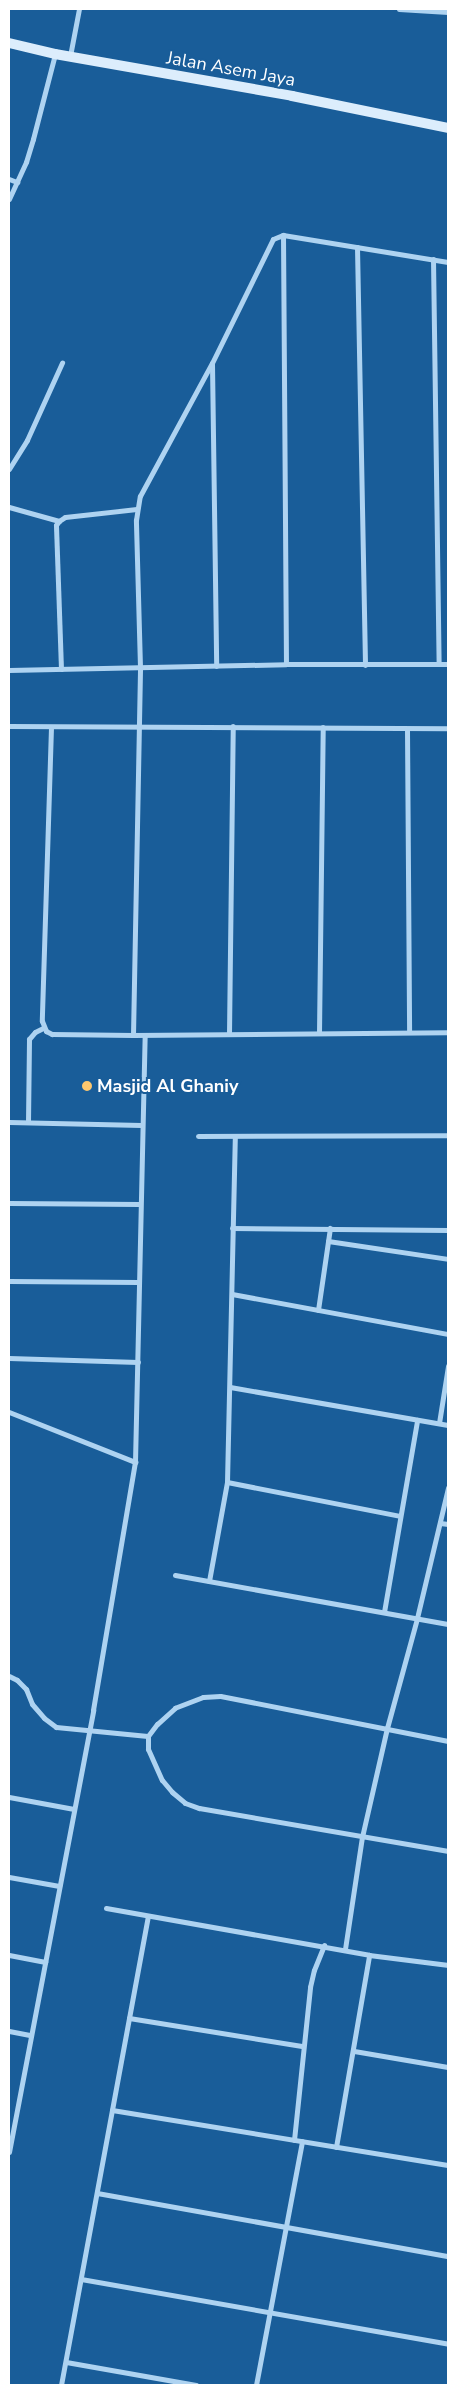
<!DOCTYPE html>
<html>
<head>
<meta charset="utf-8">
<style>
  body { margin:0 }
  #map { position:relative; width:457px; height:2394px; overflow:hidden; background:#195d99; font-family:"Nunito Sans",sans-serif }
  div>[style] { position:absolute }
  .minor>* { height:5px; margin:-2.5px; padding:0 2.5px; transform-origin:2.5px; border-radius:2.5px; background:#aed3f1 }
  .secondary>* { height:10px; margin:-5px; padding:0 5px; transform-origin:5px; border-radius:5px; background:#dcedfc }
  .dots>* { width:14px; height:14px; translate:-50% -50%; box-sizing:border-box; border:2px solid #195d99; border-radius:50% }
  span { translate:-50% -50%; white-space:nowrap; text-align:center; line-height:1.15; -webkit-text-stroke:4px #195d99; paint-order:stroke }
  .street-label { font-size:18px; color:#fff }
  .poi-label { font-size:18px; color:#fff; font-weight:700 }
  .left { translate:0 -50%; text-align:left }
  .frame { position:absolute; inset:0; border:10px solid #fff; pointer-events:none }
</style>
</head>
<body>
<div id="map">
  <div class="minor">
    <i style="left:399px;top:9px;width:49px;rotate:3.5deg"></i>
    <i style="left:70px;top:56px;width:48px;rotate:-79.2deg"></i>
    <i style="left:9px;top:179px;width:9px;rotate:21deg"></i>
    <i style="left:9px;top:199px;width:41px;rotate:-65.3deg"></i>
    <i style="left:26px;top:162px;width:24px;rotate:-73deg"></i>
    <i style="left:33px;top:139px;width:88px;rotate:-75.5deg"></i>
    <i style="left:283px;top:235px;width:429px;rotate:89.6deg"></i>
    <i style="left:357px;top:247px;width:418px;rotate:88.9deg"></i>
    <i style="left:433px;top:259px;width:405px;rotate:89.2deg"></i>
    <i style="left:212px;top:364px;width:302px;rotate:89.2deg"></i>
    <i style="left:9px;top:469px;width:34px;rotate:-58deg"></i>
    <i style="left:27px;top:440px;width:85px;rotate:-65.6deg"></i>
    <i style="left:9px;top:507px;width:52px;rotate:15.6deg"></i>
    <i style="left:61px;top:669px;width:144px;rotate:-92deg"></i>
    <i style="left:56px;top:525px;width:5px;rotate:-53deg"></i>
    <i style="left:59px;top:521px;width:7px;rotate:-34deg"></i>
    <i style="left:65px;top:517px;width:72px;rotate:-6.3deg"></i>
    <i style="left:9px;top:670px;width:277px;rotate:-1.2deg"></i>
    <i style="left:286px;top:664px;width:162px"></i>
    <i style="left:9px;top:726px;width:439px;rotate:0.3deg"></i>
    <i style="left:51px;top:727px;width:294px;rotate:91.8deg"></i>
    <i style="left:42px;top:1021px;width:11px;rotate:68deg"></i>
    <i style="left:46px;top:1031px;width:7px;rotate:27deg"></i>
    <i style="left:52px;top:1034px;width:81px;rotate:0.7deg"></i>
    <i style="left:133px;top:1035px;width:315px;rotate:-0.5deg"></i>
    <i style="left:407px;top:729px;width:303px;rotate:89.6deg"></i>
    <i style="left:319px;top:1033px;width:306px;rotate:-89.3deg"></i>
    <i style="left:229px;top:1034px;width:308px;rotate:-89.3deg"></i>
    <i style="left:133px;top:1035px;width:368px;rotate:-88.9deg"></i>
    <i style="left:140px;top:667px;width:147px;rotate:-91.6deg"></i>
    <i style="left:136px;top:520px;width:24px;rotate:-81deg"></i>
    <i style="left:140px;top:496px;width:151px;rotate:-61.6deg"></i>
    <i style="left:212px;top:363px;width:138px;rotate:-63.8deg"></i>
    <i style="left:273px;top:239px;width:11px;rotate:-22deg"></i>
    <i style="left:283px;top:235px;width:167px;rotate:9.3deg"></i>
    <i style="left:9px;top:1122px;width:132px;rotate:1.3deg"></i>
    <i style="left:28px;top:1122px;width:83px;rotate:-89.3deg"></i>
    <i style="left:29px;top:1039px;width:9px;rotate:-49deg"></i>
    <i style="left:35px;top:1032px;width:9px;rotate:-27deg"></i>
    <i style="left:198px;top:1136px;width:250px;rotate:-0.2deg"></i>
    <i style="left:9px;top:1203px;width:130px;rotate:0.4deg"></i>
    <i style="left:232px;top:1228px;width:216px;rotate:0.5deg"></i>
    <i style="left:328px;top:1241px;width:121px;rotate:8.5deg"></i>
    <i style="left:9px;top:1281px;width:129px;rotate:0.4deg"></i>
    <i style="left:232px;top:1294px;width:220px;rotate:10.5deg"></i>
    <i style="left:318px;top:1310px;width:83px;rotate:-81.7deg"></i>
    <i style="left:9px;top:1358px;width:129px;rotate:1.8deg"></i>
    <i style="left:230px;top:1387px;width:221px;rotate:9.9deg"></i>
    <i style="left:9px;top:1412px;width:136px;rotate:21.6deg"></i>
    <i style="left:439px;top:1423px;width:58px;rotate:-81deg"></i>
    <i style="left:227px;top:1482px;width:176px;rotate:11.1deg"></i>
    <i style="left:440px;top:1523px;width:8px;rotate:7deg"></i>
    <i style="left:175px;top:1575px;width:277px;rotate:10.2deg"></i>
    <i style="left:209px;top:1581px;width:101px;rotate:-79.7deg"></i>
    <i style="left:227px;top:1482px;width:346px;rotate:-88.7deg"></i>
    <i style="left:384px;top:1612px;width:195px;rotate:-80.2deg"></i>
    <i style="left:9px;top:1676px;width:9px;rotate:27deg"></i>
    <i style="left:17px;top:1680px;width:13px;rotate:45deg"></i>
    <i style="left:26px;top:1689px;width:16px;rotate:68deg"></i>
    <i style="left:32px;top:1704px;width:18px;rotate:49deg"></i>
    <i style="left:44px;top:1718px;width:15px;rotate:37deg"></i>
    <i style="left:56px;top:1727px;width:92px;rotate:5.6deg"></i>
    <i style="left:448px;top:1741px;width:232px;rotate:-168.8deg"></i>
    <i style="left:220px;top:1696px;width:17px;rotate:177deg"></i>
    <i style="left:203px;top:1697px;width:30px;rotate:159deg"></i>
    <i style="left:175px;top:1708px;width:24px;rotate:138deg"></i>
    <i style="left:157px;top:1724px;width:15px;rotate:127deg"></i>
    <i style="left:148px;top:1736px;width:13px;rotate:90deg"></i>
    <i style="left:148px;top:1749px;width:34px;rotate:66deg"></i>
    <i style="left:162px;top:1780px;width:16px;rotate:50deg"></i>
    <i style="left:172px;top:1792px;width:17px;rotate:40deg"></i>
    <i style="left:185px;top:1803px;width:15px;rotate:20deg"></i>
    <i style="left:199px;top:1808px;width:253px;rotate:9.8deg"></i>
    <i style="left:9px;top:1797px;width:66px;rotate:10.5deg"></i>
    <i style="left:9px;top:1877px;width:51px;rotate:10.2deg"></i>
    <i style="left:106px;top:1908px;width:267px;rotate:10.1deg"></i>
    <i style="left:369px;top:1955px;width:80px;rotate:7.2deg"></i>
    <i style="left:345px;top:1949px;width:113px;rotate:-81.4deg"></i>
    <i style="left:362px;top:1837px;width:112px;rotate:-77.1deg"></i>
    <i style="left:387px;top:1728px;width:114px;rotate:-74.7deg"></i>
    <i style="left:417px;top:1618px;width:134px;rotate:-76.6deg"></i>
    <i style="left:9px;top:1955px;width:37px;rotate:11deg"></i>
    <i style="left:129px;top:2018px;width:175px;rotate:9.2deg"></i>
    <i style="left:9px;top:2031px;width:21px;rotate:11deg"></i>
    <i style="left:354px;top:2051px;width:95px;rotate:9.7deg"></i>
    <i style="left:112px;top:2110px;width:340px;rotate:9.3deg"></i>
    <i style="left:294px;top:2140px;width:154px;rotate:-84deg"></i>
    <i style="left:310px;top:1987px;width:17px;rotate:-77deg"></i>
    <i style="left:314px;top:1970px;width:27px;rotate:-68deg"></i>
    <i style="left:336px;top:2147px;width:195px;rotate:-80.2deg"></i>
    <i style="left:9px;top:2152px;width:450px;rotate:-79.2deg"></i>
    <i style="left:93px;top:1710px;width:252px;rotate:-80.4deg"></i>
    <i style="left:135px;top:1462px;width:427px;rotate:-88.7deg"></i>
    <i style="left:97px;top:2193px;width:357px;rotate:10.2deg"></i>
    <i style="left:81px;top:2279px;width:373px;rotate:10deg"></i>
    <i style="left:66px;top:2362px;width:132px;rotate:10deg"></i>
    <i style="left:61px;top:2385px;width:476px;rotate:-79.5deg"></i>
    <i style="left:256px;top:2385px;width:248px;rotate:-79.3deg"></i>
  </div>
  <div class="secondary">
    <i style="left:9px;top:43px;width:47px;rotate:13.4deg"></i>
    <i style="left:55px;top:54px;width:241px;rotate:10deg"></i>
    <i style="left:292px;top:96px;width:159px;rotate:11.6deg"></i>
  </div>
  <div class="dots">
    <i style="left:87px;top:1086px;background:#ffc86e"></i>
  </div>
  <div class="street-label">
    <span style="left:231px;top:69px;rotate:10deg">Jalan Asem Jaya</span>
  </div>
  <div class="poi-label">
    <span class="left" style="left:97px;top:1086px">Masjid Al Ghaniy</span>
  </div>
  <div class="frame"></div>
</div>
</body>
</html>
